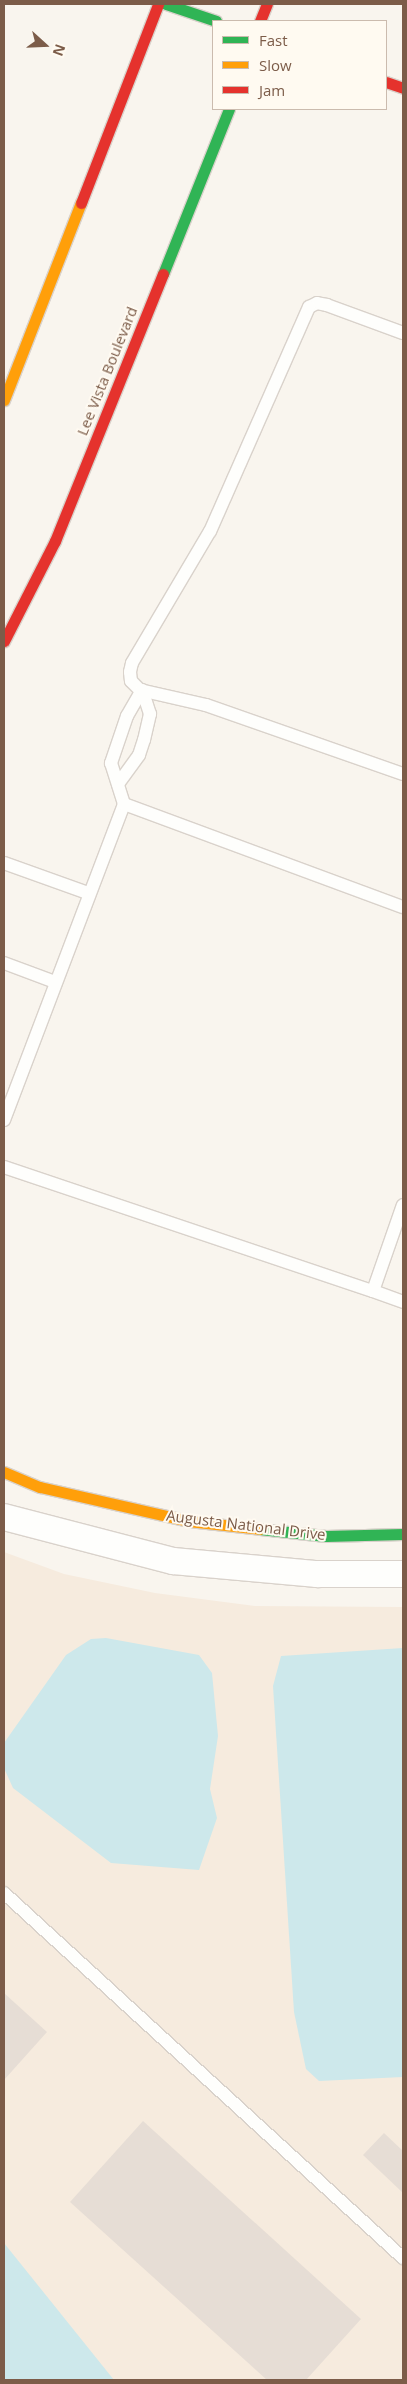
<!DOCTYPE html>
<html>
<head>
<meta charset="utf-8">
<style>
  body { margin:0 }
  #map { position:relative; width:407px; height:2384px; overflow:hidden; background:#f9f5ee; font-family:"Open Sans",sans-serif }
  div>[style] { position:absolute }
  .residential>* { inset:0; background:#f6ebde }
  .water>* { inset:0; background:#cde8eb }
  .building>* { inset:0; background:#e6ddd5 }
  .roads { filter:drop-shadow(1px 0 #d9d2cb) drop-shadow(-1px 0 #d9d2cb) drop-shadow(0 1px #d9d2cb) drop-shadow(0 -1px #d9d2cb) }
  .lane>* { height:12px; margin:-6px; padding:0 6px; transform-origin:6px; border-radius:6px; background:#fefefc }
  .street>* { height:26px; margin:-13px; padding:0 13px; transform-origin:13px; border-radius:13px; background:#fefefc }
  .fast>* { height:11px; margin:-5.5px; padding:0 5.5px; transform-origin:5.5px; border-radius:5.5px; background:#30b455 }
  .slow>* { height:11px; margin:-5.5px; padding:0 5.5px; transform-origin:5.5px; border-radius:5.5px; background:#ff9f0a }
  .jam>* { height:11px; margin:-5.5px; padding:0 5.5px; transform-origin:5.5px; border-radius:5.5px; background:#e5322d }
  span { translate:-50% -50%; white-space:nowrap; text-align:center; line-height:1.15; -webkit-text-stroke:4px #fffaf1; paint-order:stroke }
  .street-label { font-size:15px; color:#7c5c49 }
  .frame { position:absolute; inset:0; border:5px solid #7c5c49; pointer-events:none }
  .legend { position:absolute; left:212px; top:20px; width:175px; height:90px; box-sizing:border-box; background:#fffaf1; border:1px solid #cbbbae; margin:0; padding:6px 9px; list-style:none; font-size:15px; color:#7c5c49 }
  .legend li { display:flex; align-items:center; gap:10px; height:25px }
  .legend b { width:25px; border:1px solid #cbbbae }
  .north { position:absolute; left:20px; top:20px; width:50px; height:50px; -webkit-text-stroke:4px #fffaf1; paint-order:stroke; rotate:110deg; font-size:14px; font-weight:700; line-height:20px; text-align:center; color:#7c5c49 }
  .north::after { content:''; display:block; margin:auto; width:18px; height:22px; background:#7c5c49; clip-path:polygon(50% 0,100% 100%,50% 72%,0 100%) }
</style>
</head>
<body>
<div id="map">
  <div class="residential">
    <i style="clip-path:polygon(4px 1552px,64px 1574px,155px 1593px,255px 1606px,403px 1607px,403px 2380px,4px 2380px)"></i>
  </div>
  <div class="water">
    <i style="clip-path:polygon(106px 1638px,199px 1655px,212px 1673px,218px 1736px,210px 1789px,217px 1818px,199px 1870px,111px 1863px,13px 1788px,4px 1768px,4px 1743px,66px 1655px,91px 1639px)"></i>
    <i style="clip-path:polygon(403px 1648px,403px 2077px,319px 2081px,306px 2069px,294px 2012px,273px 1686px,281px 1656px)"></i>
    <i style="clip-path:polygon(4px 2243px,114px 2380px,4px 2380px)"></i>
  </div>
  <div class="building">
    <i style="clip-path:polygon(4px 1993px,47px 2032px,4px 2080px)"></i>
    <i style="clip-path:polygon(143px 2121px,361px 2319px,306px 2380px,267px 2380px,70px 2202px)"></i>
    <i style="clip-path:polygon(384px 2133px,403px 2151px,403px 2193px,363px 2155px)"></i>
  </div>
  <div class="roads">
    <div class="lane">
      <i style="left:403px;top:333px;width:81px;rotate:-159.8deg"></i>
      <i style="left:327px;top:305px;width:10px;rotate:-169deg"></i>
      <i style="left:317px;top:303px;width:9px;rotate:153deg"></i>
      <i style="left:309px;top:307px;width:245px;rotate:113.8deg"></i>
      <i style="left:210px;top:531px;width:153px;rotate:120.6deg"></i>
      <i style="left:132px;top:663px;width:9px;rotate:103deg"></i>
      <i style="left:130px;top:672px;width:9px;rotate:84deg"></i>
      <i style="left:131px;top:681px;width:13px;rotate:45deg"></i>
      <i style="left:140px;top:690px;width:68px;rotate:12.8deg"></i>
      <i style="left:206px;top:705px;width:209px;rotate:19.3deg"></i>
      <i style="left:118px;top:784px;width:36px;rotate:-54deg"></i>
      <i style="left:139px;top:755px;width:16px;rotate:-72deg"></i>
      <i style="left:144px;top:740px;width:27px;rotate:-77deg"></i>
      <i style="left:150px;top:714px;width:25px;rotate:-108deg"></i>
      <i style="left:142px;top:690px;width:30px;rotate:120deg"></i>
      <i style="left:127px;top:716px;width:50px;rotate:108.8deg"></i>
      <i style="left:111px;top:763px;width:43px;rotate:72.4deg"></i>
      <i style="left:4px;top:863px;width:89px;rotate:19.7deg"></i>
      <i style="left:4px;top:963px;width:54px;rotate:20.4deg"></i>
      <i style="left:4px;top:1120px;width:338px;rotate:-69.2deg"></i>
      <i style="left:124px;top:804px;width:297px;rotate:20.3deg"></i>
      <i style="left:4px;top:1167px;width:389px;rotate:18.6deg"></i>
      <i style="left:373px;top:1291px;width:91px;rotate:-70.8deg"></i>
      <i style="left:373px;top:1291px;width:32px;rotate:20deg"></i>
      <i style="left:4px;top:1893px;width:541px;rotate:42.45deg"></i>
    </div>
    <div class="street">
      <i style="left:4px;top:1517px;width:175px;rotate:14.6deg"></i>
      <i style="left:173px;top:1561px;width:145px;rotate:5.2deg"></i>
      <i style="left:317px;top:1574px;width:86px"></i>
    </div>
    <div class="fast">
      <i style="left:166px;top:4px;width:53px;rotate:18.8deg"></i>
      <i style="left:163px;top:274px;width:178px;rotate:-68.2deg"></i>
      <i style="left:260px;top:1529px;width:66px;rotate:6.1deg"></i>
      <i style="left:326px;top:1536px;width:77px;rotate:-1.5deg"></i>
    </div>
    <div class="slow">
      <i style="left:4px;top:400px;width:212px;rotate:-68.7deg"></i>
      <i style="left:4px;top:1472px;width:39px;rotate:23deg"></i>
      <i style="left:40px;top:1487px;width:152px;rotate:12.9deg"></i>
      <i style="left:188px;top:1521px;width:72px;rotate:6.3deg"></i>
    </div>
    <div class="jam">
      <i style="left:260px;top:21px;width:18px;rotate:-68deg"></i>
      <i style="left:386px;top:82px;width:18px;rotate:19deg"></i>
      <i style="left:81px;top:203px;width:213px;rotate:-68.8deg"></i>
      <i style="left:4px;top:641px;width:112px;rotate:-63deg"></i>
      <i style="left:55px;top:541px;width:288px;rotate:-68deg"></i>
    </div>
  </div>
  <div class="street-label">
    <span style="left:107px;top:371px;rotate:-68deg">Lee Vista Boulevard</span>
    <span style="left:246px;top:1525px;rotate:7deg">Augusta National Drive</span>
  </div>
  <div class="frame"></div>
  <ul class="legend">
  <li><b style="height:6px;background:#30b455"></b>Fast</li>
  <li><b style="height:6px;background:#ff9f0a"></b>Slow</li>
  <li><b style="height:6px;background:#e5322d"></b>Jam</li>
  </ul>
  <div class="north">N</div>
</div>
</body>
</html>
